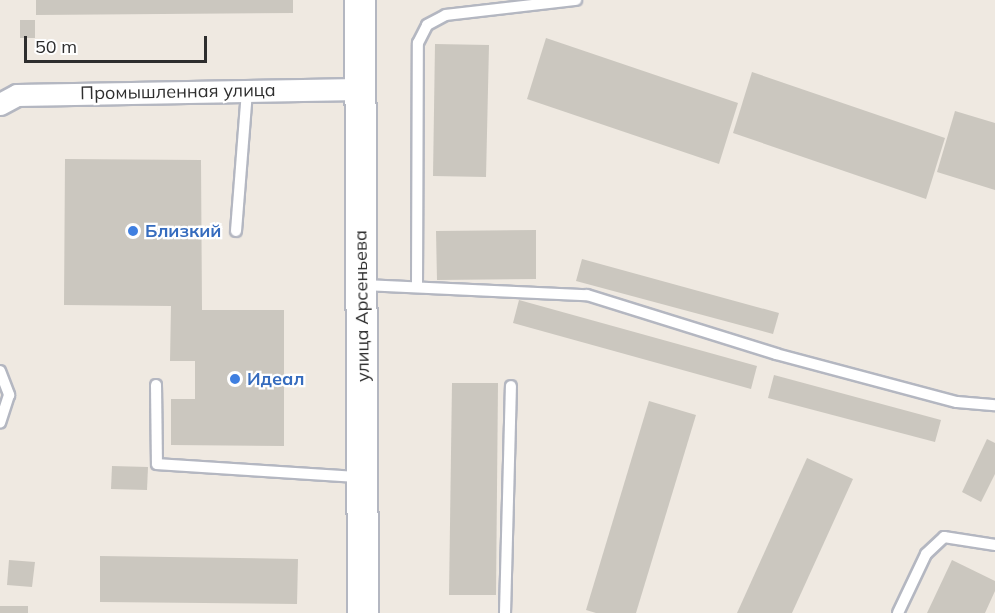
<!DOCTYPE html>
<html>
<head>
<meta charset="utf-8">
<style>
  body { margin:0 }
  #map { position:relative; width:995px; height:613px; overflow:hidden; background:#efe9e1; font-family:Mulish,sans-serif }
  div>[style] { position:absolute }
  .building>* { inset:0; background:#cbc7bf }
  .roads { filter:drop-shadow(2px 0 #b4b7c1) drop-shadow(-2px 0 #b4b7c1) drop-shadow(0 2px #b4b7c1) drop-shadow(0 -2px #b4b7c1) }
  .lane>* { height:10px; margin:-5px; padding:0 5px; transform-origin:5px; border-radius:5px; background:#fff }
  .street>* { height:21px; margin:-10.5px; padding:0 10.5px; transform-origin:10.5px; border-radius:10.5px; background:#fff }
  .secondary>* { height:30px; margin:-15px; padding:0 15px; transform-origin:15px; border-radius:15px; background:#fff }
  .dots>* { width:16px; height:16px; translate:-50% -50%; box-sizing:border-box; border:3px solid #fff; border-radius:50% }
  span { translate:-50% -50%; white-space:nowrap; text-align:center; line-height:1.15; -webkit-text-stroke:4.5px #fff; paint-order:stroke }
  .street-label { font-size:18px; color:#2e2e2e }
  .shop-label { font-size:18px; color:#366cbe; font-weight:700 }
  .left { translate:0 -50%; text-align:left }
  .scale { position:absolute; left:24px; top:36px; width:183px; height:27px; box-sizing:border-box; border:3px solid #2e2e2e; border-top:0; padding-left:8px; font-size:18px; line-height:21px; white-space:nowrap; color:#2e2e2e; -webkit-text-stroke:4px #fff; paint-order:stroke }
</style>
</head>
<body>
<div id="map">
  <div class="building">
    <i style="clip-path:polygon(36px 0,293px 0,293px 13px,36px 15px)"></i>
    <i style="clip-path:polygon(20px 20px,35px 20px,35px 38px,20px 38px)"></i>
    <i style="clip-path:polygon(546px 38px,738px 103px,719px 164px,527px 99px)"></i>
    <i style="clip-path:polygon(435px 44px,489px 45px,486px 177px,433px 176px)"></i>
    <i style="clip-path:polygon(752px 72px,945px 138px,926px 199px,733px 133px)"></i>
    <i style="clip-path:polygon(955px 111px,995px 123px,995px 190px,937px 172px)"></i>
    <i style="clip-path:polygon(65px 159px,201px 160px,202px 310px,284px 310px,284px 446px,171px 445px,171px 399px,195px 399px,195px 361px,170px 361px,171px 306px,64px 305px)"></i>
    <i style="clip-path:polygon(536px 230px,536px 279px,437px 280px,436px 231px)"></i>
    <i style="clip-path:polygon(582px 259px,779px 313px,773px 334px,576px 281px)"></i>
    <i style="clip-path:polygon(519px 300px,757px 366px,751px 389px,513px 323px)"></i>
    <i style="clip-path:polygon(774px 375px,941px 420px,935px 442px,768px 398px)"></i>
    <i style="clip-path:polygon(452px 383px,498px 383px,496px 595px,449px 595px)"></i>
    <i style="clip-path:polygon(649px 401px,696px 415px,636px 613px,596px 613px,586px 610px)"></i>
    <i style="clip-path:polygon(987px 439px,995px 443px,995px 474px,981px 502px,962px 492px)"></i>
    <i style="clip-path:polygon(807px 458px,853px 479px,792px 613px,737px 613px)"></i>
    <i style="clip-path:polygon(112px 466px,148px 467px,147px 490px,111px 489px)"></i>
    <i style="clip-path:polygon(100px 556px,298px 559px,297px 604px,100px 602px)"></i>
    <i style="clip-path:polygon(9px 560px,35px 562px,32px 587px,7px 585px)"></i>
    <i style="clip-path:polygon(952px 560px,995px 581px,995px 591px,985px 613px,927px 613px)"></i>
    <i style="clip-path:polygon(0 606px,28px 606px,28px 613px,0 613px)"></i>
  </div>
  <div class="roads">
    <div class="lane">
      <i style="left:236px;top:231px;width:140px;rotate:-85.5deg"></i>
      <i style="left:363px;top:285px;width:224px;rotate:2.6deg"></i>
      <i style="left:587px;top:295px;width:198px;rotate:17.3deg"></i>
      <i style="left:776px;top:354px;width:187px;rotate:14.9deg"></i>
      <i style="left:957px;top:402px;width:38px;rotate:5deg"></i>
      <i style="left:417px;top:287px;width:244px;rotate:-89.8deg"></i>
      <i style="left:418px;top:43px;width:20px;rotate:-63deg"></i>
      <i style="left:427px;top:25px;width:21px;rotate:-28deg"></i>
      <i style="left:446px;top:15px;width:131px;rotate:-6.6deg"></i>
      <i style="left:0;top:371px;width:26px;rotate:69deg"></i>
      <i style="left:9px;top:395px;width:29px;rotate:108deg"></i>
      <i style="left:156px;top:385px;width:79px;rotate:89.3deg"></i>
      <i style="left:157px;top:464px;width:203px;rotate:3.7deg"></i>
      <i style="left:505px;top:613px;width:227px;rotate:-88.5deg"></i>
      <i style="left:898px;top:613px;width:65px;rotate:-64.6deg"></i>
      <i style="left:926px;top:554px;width:25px;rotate:-43deg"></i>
      <i style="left:944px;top:537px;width:52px;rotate:8.9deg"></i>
    </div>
    <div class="street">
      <i style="left:0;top:104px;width:19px;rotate:-28deg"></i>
      <i style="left:17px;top:95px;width:342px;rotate:-1deg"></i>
    </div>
    <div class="secondary">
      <i style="left:360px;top:0;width:613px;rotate:89.72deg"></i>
    </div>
  </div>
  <div class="dots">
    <i style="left:133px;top:231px;background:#3f7fe0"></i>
    <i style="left:235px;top:379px;background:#3f7fe0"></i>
  </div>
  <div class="street-label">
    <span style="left:178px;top:92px;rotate:-1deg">Промышленная улица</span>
    <span style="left:362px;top:306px;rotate:-91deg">улица Арсеньева</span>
  </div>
  <div class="shop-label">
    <span class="left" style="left:145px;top:231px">Близкий</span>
    <span class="left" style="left:247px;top:379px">Идеал</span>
  </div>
  <div class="scale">50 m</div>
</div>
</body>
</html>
